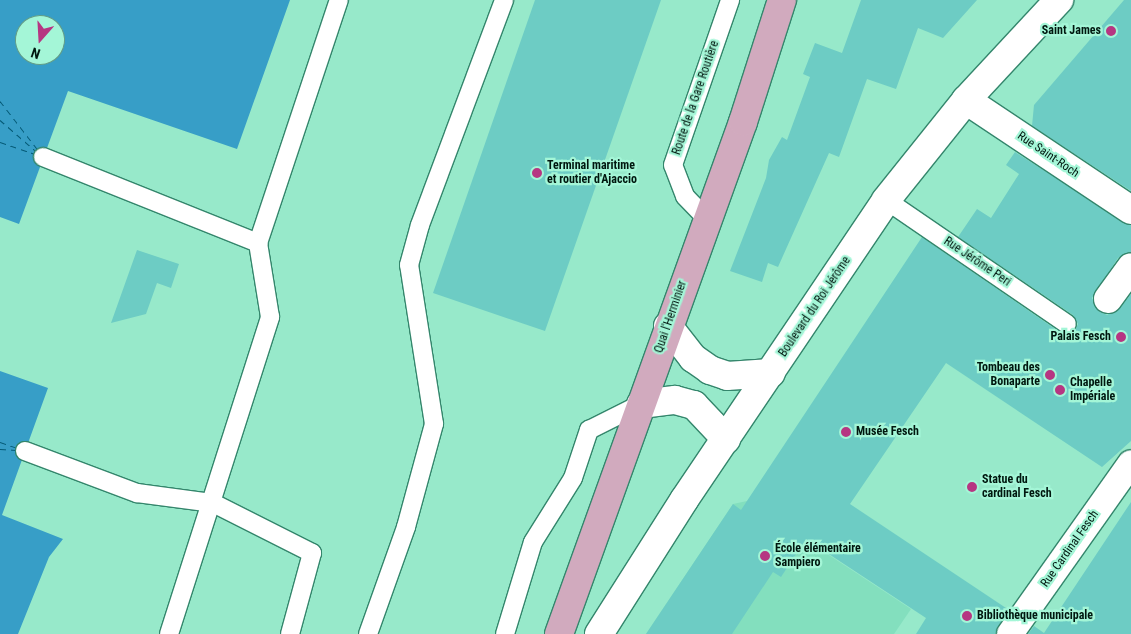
<!DOCTYPE html>
<html>
<head>
<meta charset="utf-8">
<style>
  body { margin:0 }
  #map { position:relative; width:1131px; height:634px; overflow:hidden; background:#97e9ca; font-family:"Roboto Condensed",sans-serif }
  div>[style] { position:absolute }
  .built>* { inset:0; background:#83dfbe }
  .water>* { inset:0; background:#379ec7 }
  .ferry>* { height:1px; margin-top:-0.5px; transform-origin:0; background:repeating-linear-gradient(90deg,#035975 0 6px,transparent 0 11px) }
  .building>* { inset:0; background:#6dccc4 }
  .roads { filter:drop-shadow(1px 0 #34866c) drop-shadow(-1px 0 #34866c) drop-shadow(0 1px #34866c) drop-shadow(0 -1px #34866c) }
  .service>* { height:18px; margin:-9px; padding:0 9px; transform-origin:9px; border-radius:9px; background:#fff }
  .pedestrian>* { height:26px; margin:-13px; padding:0 13px; transform-origin:13px; border-radius:13px; background:#fff }
  .minor>* { height:28px; margin:-14px; padding:0 14px; transform-origin:14px; border-radius:14px; background:#fff }
  .secondary>* { height:28px; margin:-14px; padding:0 14px; transform-origin:14px; border-radius:14px; background:#fff }
  .primary>* { height:28px; margin:-14px; padding:0 14px; transform-origin:14px; border-radius:14px; background:#d1aabe }
  .dots>* { width:14px; height:14px; translate:-50% -50%; box-sizing:border-box; border:2px solid #a4f6d7; border-radius:50% }
  span { translate:-50% -50%; white-space:nowrap; text-align:center; line-height:1.15; -webkit-text-stroke:4.5px #a4f6d7; paint-order:stroke }
  .poi-label { font-size:12px; color:#00170f; font-weight:700 }
  .right { translate:-100% -50%; text-align:right }
  .left { translate:0 -50%; text-align:left }
  .street-label { font-size:12px; color:#00170f }
  .north { position:absolute; left:15px; top:15px; width:50px; height:50px; box-sizing:border-box; background:#a4f6d7; border:1px solid #629d87; border-radius:50%; rotate:199deg; font-size:14px; font-weight:700; line-height:20px; text-align:center; color:#00170f }
  .north::after { content:''; display:block; margin:auto; width:18px; height:22px; background:#b63682; clip-path:polygon(50% 0,100% 100%,50% 72%,0 100%) }
</style>
</head>
<body>
<div id="map">
  <div class="built">
    <i style="clip-path:polygon(747px 501px,911px 609px,894px 634px,646px 634px,733px 504px)"></i>
  </div>
  <div class="water">
    <i style="clip-path:polygon(evenodd,0 0,290px 0,237px 149px,68px 91px,19px 224px,0 217px,0 0,25px 25px,55px 25px,55px 55px,25px 55px,25px 25px)"></i>
    <i style="clip-path:polygon(0 371px,48px 388px,2px 515px,63px 539px,49px 557px,18px 634px,0 634px)"></i>
  </div>
  <div class="ferry">
    <i style="left:0;top:101px;width:62px;rotate:52.2deg"></i>
    <i style="left:0;top:120px;width:49px;rotate:40.9deg"></i>
    <i style="left:0;top:142px;width:37px;rotate:19deg"></i>
    <i style="left:0;top:442px;width:18px;rotate:19deg"></i>
    <i style="left:0;top:449px;width:17px;rotate:3deg"></i>
  </div>
  <div class="building">
    <i style="clip-path:polygon(535px 0,661px 0,545px 331px,433px 293px)"></i>
    <i style="clip-path:polygon(861px 0,977px 0,943px 38px,918px 28px,896px 89px,867px 79px,839px 157px,829px 153px,778px 267px,768px 263px,762px 282px,730px 271px,766px 178px,769px 160px,782px 137px,787px 140px,810px 77px,803px 74px,815px 43px,842px 53px)"></i>
    <i style="clip-path:polygon(1124px 0,1131px 0,1131px 191px,1032px 126px,1034px 105px)"></i>
    <i style="clip-path:polygon(1015px 152px,1131px 225px,1131px 252px,1118px 258px,1092px 298px,1099px 311px,1107px 315px,1120px 308px,1131px 294px,1131px 441px,1102px 467px,946px 363px,850px 504px,1009px 610px,995px 634px,916px 634px,926px 618px,806px 539px,781px 577px,773px 572px,732px 634px,646px 634px,733px 504px,741px 510px,922px 237px,1061px 333px,1075px 330px,1078px 324px,1073px 315px,958px 237px,977px 209px,991px 218px,1019px 174px,1006px 165px)"></i>
    <i style="clip-path:polygon(137px 250px,179px 264px,171px 288px,157px 283px,146px 314px,111px 323px)"></i>
    <i style="clip-path:polygon(1131px 502px,1131px 634px,1028px 634px,1034px 626px,1044px 633px)"></i>
  </div>
  <div class="roads">
    <div class="service">
      <i style="left:43px;top:157px;width:232px;rotate:21.8deg"></i>
      <i style="left:886px;top:200px;width:219px;rotate:34.4deg"></i>
      <i style="left:706px;top:218px;width:30px;rotate:-134deg"></i>
      <i style="left:685px;top:196px;width:33px;rotate:-111deg"></i>
      <i style="left:673px;top:165px;width:175px;rotate:-70.9deg"></i>
      <i style="left:25px;top:451px;width:120px;rotate:20.6deg"></i>
      <i style="left:137px;top:493px;width:77px;rotate:7.5deg"></i>
      <i style="left:213px;top:503px;width:111px;rotate:26.8deg"></i>
      <i style="left:312px;top:553px;width:84px;rotate:105.2deg"></i>
      <i style="left:169px;top:634px;width:333px;rotate:-72.3deg"></i>
      <i style="left:270px;top:317px;width:75px;rotate:-99.2deg"></i>
      <i style="left:258px;top:243px;width:256px;rotate:-71.6deg"></i>
      <i style="left:368px;top:634px;width:114px;rotate:-70.4deg"></i>
      <i style="left:406px;top:527px;width:107px;rotate:-74.8deg"></i>
      <i style="left:434px;top:424px;width:161px;rotate:-98.9deg"></i>
      <i style="left:409px;top:265px;width:41px;rotate:-74.6deg"></i>
      <i style="left:420px;top:225px;width:240px;rotate:-69.5deg"></i>
      <i style="left:505px;top:634px;width:96px;rotate:-73.1deg"></i>
      <i style="left:533px;top:542px;width:75px;rotate:-58deg"></i>
      <i style="left:573px;top:478px;width:51px;rotate:-71.6deg"></i>
      <i style="left:589px;top:430px;width:58px;rotate:-26.6deg"></i>
    </div>
    <div class="pedestrian">
      <i style="left:1010px;top:634px;width:209px;rotate:-54.7deg"></i>
    </div>
    <div class="minor">
      <i style="left:966px;top:100px;width:198px;rotate:33.7deg"></i>
      <i style="left:1108px;top:299px;width:39px;rotate:-54deg"></i>
    </div>
    <div class="secondary">
      <i style="left:668px;top:326px;width:41px;rotate:52deg"></i>
      <i style="left:693px;top:358px;width:21px;rotate:35deg"></i>
      <i style="left:710px;top:370px;width:18px;rotate:19deg"></i>
      <i style="left:727px;top:376px;width:44px;rotate:-3.9deg"></i>
      <i style="left:641px;top:404px;width:34px;rotate:-7deg"></i>
      <i style="left:675px;top:400px;width:20px;rotate:15deg"></i>
      <i style="left:694px;top:405px;width:47px;rotate:46.7deg"></i>
      <i style="left:599px;top:634px;width:159px;rotate:-57.6deg"></i>
      <i style="left:684px;top:500px;width:362px;rotate:-56deg"></i>
      <i style="left:886px;top:200px;width:128px;rotate:-51.3deg"></i>
      <i style="left:966px;top:100px;width:137px;rotate:-47.1deg"></i>
    </div>
    <div class="primary">
      <i style="left:559px;top:634px;width:544px;rotate:-70.23deg"></i>
      <i style="left:743px;top:122px;width:128px;rotate:-72.3deg"></i>
    </div>
  </div>
  <div class="dots">
    <i style="left:1111px;top:31px;background:#b63682"></i>
    <i style="left:537px;top:173px;background:#b63682"></i>
    <i style="left:1121px;top:337px;background:#b63682"></i>
    <i style="left:1050px;top:375px;background:#b63682"></i>
    <i style="left:1060px;top:390px;background:#b63682"></i>
    <i style="left:846px;top:432px;background:#b63682"></i>
    <i style="left:972px;top:487px;background:#b63682"></i>
    <i style="left:765px;top:556px;background:#b63682"></i>
    <i style="left:967px;top:616px;background:#b63682"></i>
  </div>
  <div class="poi-label">
    <span class="right" style="left:1101px;top:31px">Saint James</span>
    <span class="left" style="left:547px;top:173px">Terminal maritime<br>et routier d'Ajaccio</span>
    <span class="right" style="left:1111px;top:337px">Palais Fesch</span>
    <span class="right" style="left:1040px;top:375px">Tombeau des<br>Bonaparte</span>
    <span class="left" style="left:1070px;top:390px">Chapelle<br>Impériale</span>
    <span class="left" style="left:856px;top:432px">Musée Fesch</span>
    <span class="left" style="left:982px;top:487px">Statue du<br>cardinal Fesch</span>
    <span class="left" style="left:775px;top:556px">École élémentaire<br>Sampiero</span>
    <span class="left" style="left:977px;top:616px">Bibliothèque municipale</span>
  </div>
  <div class="street-label">
    <span style="left:696px;top:98px;rotate:-71deg">Route de la Gare Routière</span>
    <span style="left:1048px;top:155px;rotate:34deg">Rue Saint-Roch</span>
    <span style="left:977px;top:262px;rotate:34deg">Rue Jérôme Peri</span>
    <span style="left:815px;top:307px;rotate:-56deg">Boulevard du Roi Jérôme</span>
    <span style="left:671px;top:317px;rotate:-71deg">Quai l'Herminier</span>
    <span style="left:1070px;top:549px;rotate:-55deg">Rue Cardinal Fesch</span>
  </div>
  <div class="north">N</div>
</div>
</body>
</html>
